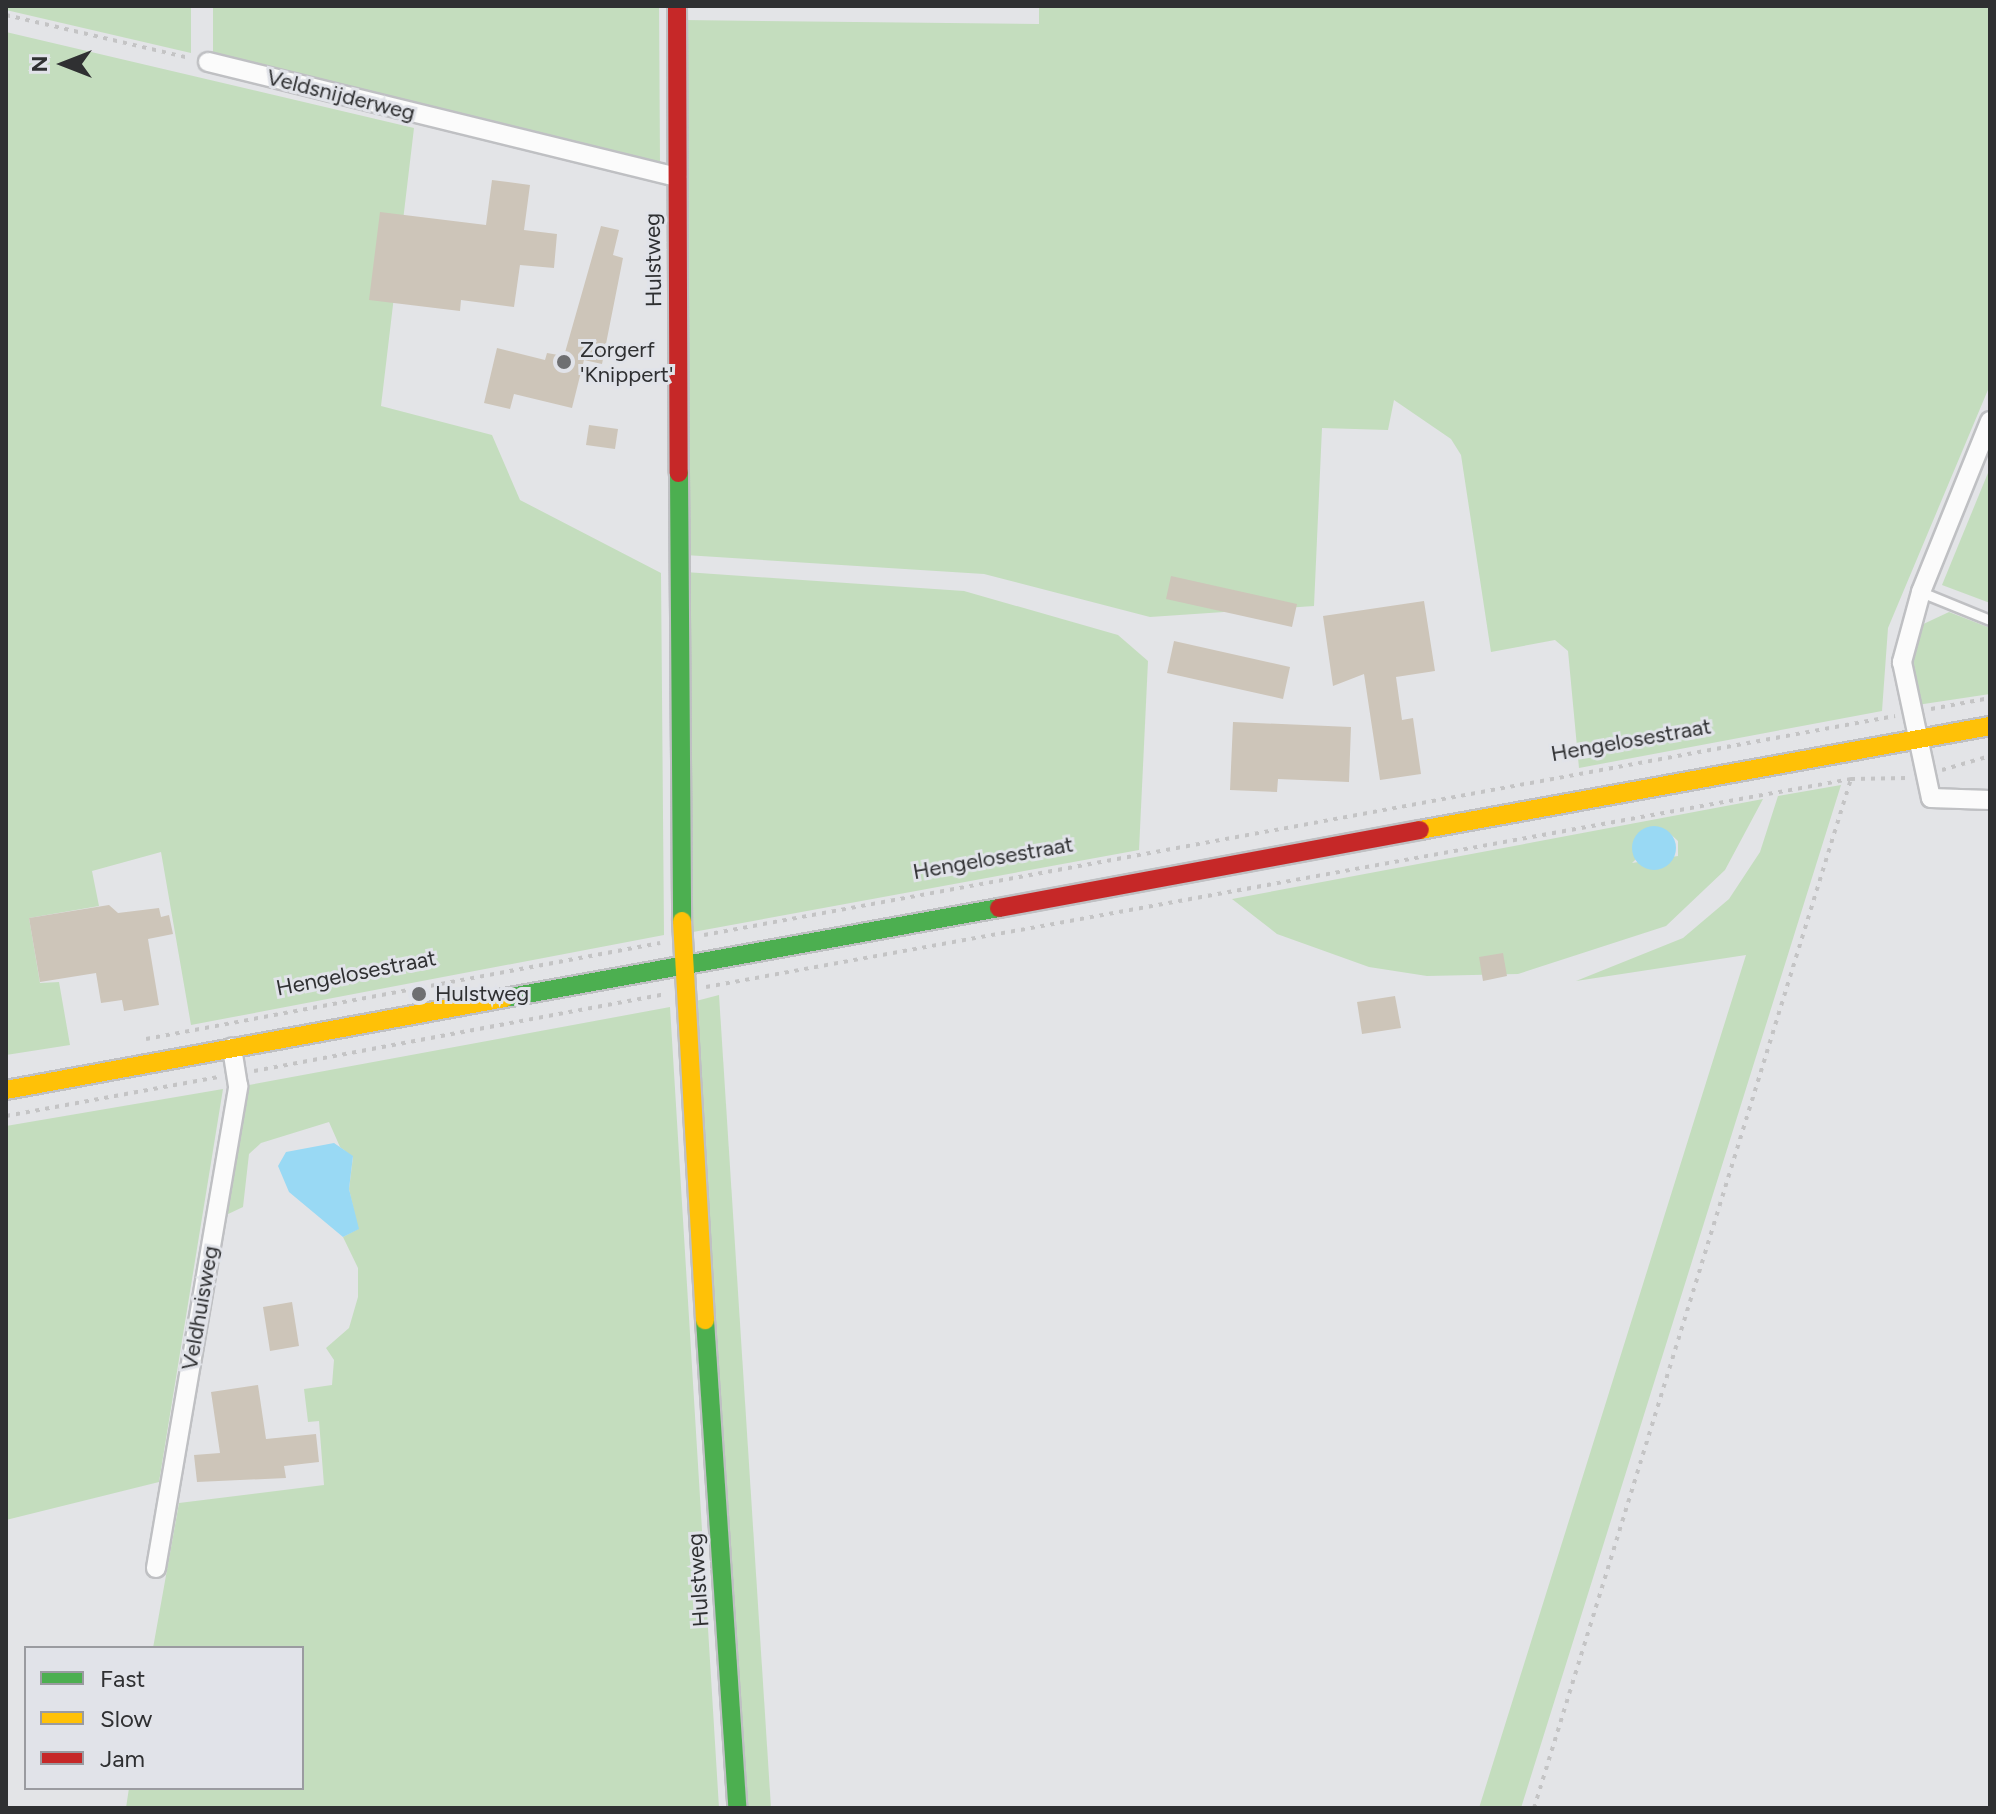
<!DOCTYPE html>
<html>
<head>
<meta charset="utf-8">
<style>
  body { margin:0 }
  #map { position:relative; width:1996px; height:1814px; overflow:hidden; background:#e3e4e7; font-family:Figtree,sans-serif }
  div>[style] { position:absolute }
  .green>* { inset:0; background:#c4ddbe }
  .water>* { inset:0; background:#99d9f4 }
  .round { border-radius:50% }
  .building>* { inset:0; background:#cdc5b9 }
  .path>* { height:4px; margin-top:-2px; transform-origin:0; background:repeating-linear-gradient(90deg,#c4c4c5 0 4px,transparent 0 10px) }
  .roads { filter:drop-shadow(2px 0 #bfc0c3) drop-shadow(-2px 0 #bfc0c3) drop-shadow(0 2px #bfc0c3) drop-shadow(0 -2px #bfc0c3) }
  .lane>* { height:9px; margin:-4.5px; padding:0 4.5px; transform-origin:4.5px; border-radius:4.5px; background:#fbfbfb }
  .street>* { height:18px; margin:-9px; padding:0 9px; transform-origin:9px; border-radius:9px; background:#fbfbfb }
  .fast>* { height:18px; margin:-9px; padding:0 9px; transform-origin:9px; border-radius:9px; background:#4caf50 }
  .slow>* { height:18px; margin:-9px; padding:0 9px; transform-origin:9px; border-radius:9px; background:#ffc107 }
  .jam>* { height:18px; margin:-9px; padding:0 9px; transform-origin:9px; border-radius:9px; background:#c62828 }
  .dots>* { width:22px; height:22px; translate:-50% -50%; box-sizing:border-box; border:4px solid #e1e3e9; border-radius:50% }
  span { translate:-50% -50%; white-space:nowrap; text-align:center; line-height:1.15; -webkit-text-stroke:6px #e1e3e9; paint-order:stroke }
  .street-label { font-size:22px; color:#2f3032 }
  .poi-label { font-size:22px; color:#2f3032 }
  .left { translate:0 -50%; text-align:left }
  .frame { position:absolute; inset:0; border:8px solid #2f3032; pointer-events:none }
  .legend { position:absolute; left:24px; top:1646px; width:280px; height:144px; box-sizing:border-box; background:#e1e3e9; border:2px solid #9a9ba0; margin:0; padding:10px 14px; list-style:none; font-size:24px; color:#2f3032 }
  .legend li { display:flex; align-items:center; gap:16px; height:40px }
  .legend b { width:40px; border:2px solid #9a9ba0 }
  .north { position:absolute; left:24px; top:24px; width:80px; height:80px; -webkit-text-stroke:6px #e1e3e9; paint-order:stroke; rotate:270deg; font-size:22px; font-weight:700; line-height:32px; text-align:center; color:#2f3032 }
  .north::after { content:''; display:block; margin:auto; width:28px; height:36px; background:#2f3032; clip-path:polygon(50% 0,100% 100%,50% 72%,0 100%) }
</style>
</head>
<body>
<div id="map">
  <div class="green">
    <i style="clip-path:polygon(6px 6px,191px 6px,191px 53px,6px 10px)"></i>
    <i style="clip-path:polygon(213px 6px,659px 6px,660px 163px,213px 59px)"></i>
    <i style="clip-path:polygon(1039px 6px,1990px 6px,1990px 385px,1888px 628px,1882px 711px,1579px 768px,1568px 651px,1555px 640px,1491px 652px,1461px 455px,1451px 439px,1394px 400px,1388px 430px,1322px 428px,1314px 606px,1150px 617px,984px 574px,685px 555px,683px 20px,1039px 24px)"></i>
    <i style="clip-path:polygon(6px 32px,414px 128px,381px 406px,492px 435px,520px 500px,661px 573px,664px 935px,191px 1025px,161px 852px,92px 871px,99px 906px,29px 918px,40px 983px,59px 982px,70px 1045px,6px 1055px)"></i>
    <i style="clip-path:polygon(1990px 468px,1990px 603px,1942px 585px)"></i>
    <i style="clip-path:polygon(685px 572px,964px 591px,1118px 635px,1148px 661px,1139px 850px,693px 932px)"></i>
    <i style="clip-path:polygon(1949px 612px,1990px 628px,1990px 694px,1917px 705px,1908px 674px,1917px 627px)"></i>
    <i style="clip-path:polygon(1841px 785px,1521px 1808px,1479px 1808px,1746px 955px,1576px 981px,1683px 938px,1729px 899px,1760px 852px,1778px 796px)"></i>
    <i style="clip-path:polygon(evenodd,1763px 799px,1725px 870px,1666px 926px,1518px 974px,1427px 976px,1369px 967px,1277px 934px,1232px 899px,1763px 799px,1666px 830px,1678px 841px,1678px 856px,1632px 863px,1666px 830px)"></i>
    <i style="clip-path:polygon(719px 995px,771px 1808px,745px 1808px,696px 1001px)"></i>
    <i style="clip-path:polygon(670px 1007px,719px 1808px,126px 1808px,129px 1788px,302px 1788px,302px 1648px,153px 1648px,179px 1503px,324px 1485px,319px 1421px,308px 1422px,304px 1389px,332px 1385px,334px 1360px,326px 1348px,349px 1328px,358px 1297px,358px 1268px,343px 1237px,358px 1229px,349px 1189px,353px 1157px,340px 1147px,329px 1122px,261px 1143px,249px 1154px,243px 1207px,226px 1215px,249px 1085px)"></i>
    <i style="clip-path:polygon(223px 1089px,159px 1482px,6px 1520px,6px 1126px)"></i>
  </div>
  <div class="water">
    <i class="round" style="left:1632px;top:826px;width:44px;height:44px"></i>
    <i style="clip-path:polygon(334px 1143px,353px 1156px,349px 1189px,359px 1229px,343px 1237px,289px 1192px,278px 1166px,286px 1152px)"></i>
  </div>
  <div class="building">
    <i style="clip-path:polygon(492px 180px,530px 185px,524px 230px,557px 234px,554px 268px,520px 265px,514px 307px,461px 300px,460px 311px,369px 300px,380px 212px,486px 225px)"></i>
    <i style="clip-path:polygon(601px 226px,619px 230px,613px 255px,623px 258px,602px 364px,584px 360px,572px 408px,514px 394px,510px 409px,484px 403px,497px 348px,545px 360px,547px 353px,564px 356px)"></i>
    <i style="clip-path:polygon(589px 425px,618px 429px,615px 449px,586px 445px)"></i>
    <i style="clip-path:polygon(1171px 576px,1297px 604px,1292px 627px,1166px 599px)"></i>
    <i style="clip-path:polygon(1424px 601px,1435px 671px,1396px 677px,1402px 720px,1413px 718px,1421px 774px,1380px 780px,1364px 674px,1333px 686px,1323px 616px)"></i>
    <i style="clip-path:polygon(1174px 641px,1290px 667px,1283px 699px,1167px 673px)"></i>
    <i style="clip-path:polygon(1233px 722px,1351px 727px,1349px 782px,1278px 779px,1277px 792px,1230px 790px)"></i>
    <i style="clip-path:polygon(109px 905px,118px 913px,159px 908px,161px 917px,169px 915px,173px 934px,148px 939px,159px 1005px,124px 1011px,122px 1000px,101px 1003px,96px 973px,40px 982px,29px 918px)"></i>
    <i style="clip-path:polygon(1503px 953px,1507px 976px,1483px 981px,1479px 957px)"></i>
    <i style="clip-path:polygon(1395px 996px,1401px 1028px,1362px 1034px,1357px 1002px)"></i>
    <i style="clip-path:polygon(292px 1302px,299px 1346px,270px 1351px,263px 1307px)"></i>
    <i style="clip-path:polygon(258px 1385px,266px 1439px,316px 1434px,319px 1462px,284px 1466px,286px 1478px,197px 1482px,194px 1455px,220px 1453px,211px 1392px)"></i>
  </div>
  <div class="path">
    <i style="left:6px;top:15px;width:189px;rotate:13.2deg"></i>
    <i style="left:1931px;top:709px;width:60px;rotate:-10.6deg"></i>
    <i style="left:1942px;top:770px;width:50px;rotate:-16.3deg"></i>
    <i style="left:704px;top:935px;width:1211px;rotate:-10.42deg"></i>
    <i style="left:706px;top:987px;width:1164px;rotate:-10.3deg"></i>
    <i style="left:1851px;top:779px;width:56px;rotate:-1deg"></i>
    <i style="left:146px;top:1039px;width:523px;rotate:-10.58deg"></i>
    <i style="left:254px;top:1071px;width:415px;rotate:-10.6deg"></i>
    <i style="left:6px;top:1116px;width:216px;rotate:-10.4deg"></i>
    <i style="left:1534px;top:1808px;width:1077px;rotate:-72.88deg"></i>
  </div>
  <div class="roads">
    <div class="lane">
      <i style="left:1921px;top:592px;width:74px;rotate:22.1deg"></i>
    </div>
    <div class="street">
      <i style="left:208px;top:62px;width:483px;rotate:13.8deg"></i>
      <i style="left:1990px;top:421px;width:184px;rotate:112deg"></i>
      <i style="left:1921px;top:592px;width:73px;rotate:105.2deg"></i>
      <i style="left:1902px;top:662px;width:139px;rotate:78deg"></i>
      <i style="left:1931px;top:798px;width:59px;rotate:1.9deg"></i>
      <i style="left:156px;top:1568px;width:489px;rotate:-80.3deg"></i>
      <i style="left:238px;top:1086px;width:39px;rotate:-99deg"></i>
    </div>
    <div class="fast">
      <i style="left:679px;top:473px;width:448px;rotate:89.6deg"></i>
      <i style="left:505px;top:998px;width:502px;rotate:-10.33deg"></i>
      <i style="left:705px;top:1320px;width:489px;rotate:86.2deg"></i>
    </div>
    <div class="slow">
      <i style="left:1420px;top:830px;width:579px;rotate:-10.34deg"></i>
      <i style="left:682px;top:921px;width:400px;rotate:86.7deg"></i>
      <i style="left:6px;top:1090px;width:507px;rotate:-10.45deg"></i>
    </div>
    <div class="jam">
      <i style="left:677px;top:6px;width:467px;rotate:89.8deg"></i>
      <i style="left:999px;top:908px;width:428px;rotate:-10.5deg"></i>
    </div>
  </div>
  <div class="dots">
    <i style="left:564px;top:362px;background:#6e6f71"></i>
    <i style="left:419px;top:994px;background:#6e6f71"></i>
  </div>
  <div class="street-label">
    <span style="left:341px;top:95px;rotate:14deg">Veldsnijderweg</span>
    <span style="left:653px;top:260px;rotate:-91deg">Hulstweg</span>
    <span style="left:1631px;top:740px;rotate:-10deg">Hengelosestraat</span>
    <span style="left:993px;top:858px;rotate:-10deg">Hengelosestraat</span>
    <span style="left:356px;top:973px;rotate:-11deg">Hengelosestraat</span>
    <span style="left:200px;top:1308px;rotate:-80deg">Veldhuisweg</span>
    <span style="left:698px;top:1580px;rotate:-94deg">Hulstweg</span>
  </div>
  <div class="poi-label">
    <span class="left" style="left:580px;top:362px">Zorgerf<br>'Knippert'</span>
    <span class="left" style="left:435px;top:994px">Hulstweg</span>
  </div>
  <div class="frame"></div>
  <ul class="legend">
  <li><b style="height:10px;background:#4caf50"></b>Fast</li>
  <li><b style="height:10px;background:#ffc107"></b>Slow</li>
  <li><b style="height:10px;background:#c62828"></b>Jam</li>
  </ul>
  <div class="north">N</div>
</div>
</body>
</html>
